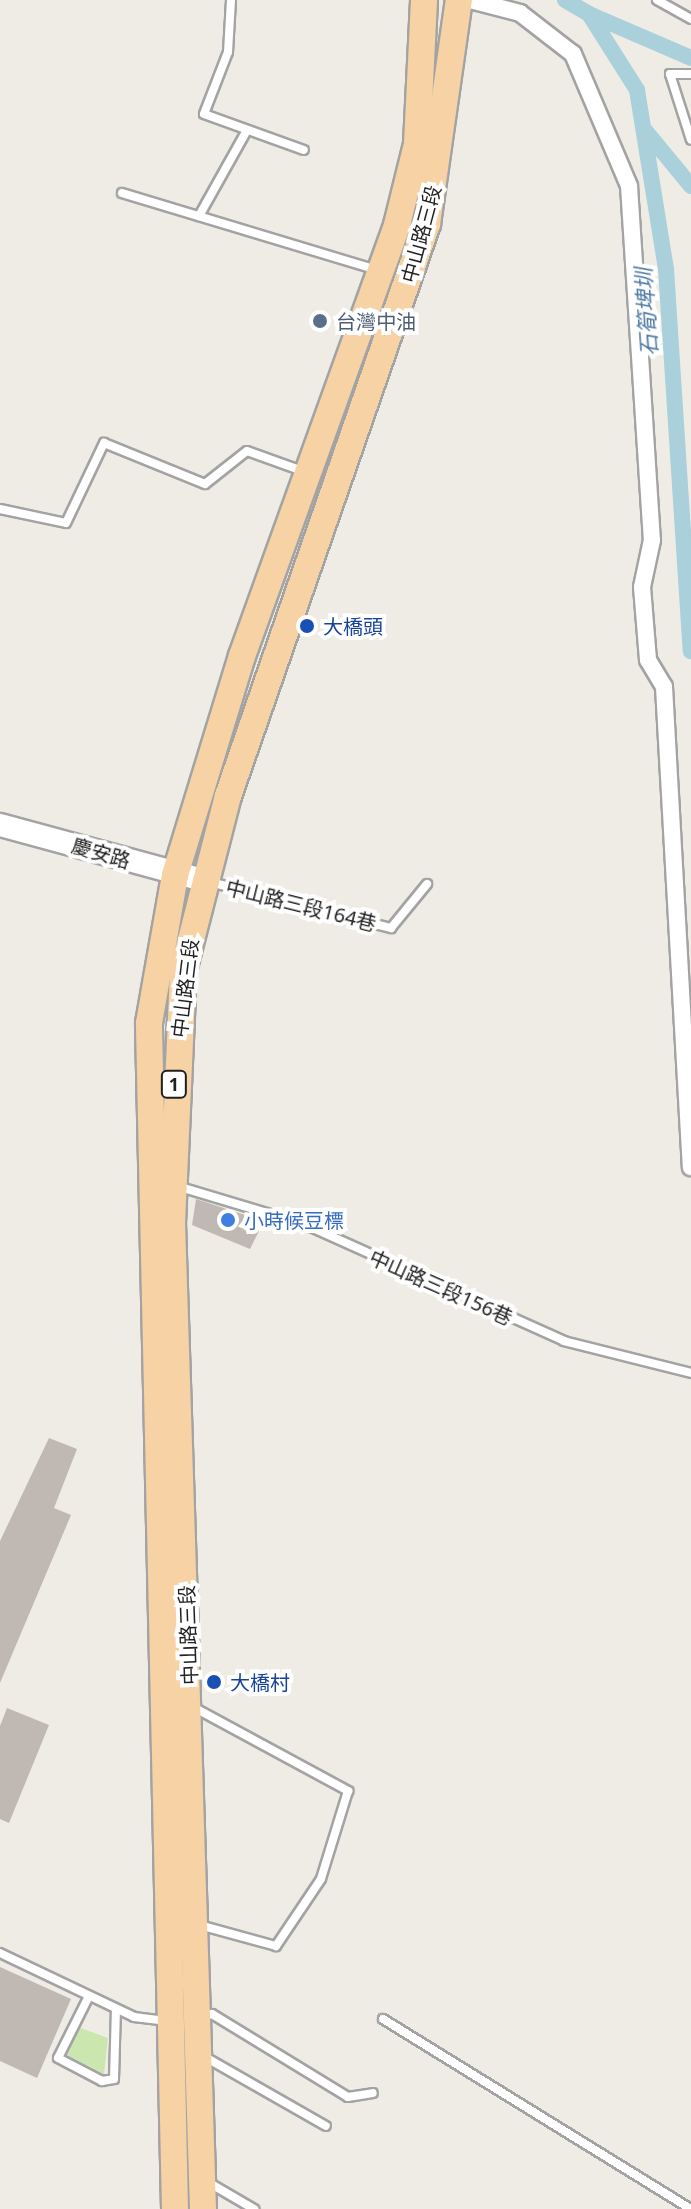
<!DOCTYPE html>
<html>
<head>
<meta charset="utf-8">
<style>
  body { margin:0 }
  #map { position:relative; width:691px; height:2209px; overflow:hidden; background:#efece6; font-family:"Noto Sans","Noto Sans TC",sans-serif }
  div>[style] { position:absolute }
  .grass>* { inset:0; background:#cbe7af }
  .canal>* { height:16px; margin:-8px; padding:0 8px; transform-origin:8px; border-radius:8px; background:#a9d0db }
  .building>* { inset:0; background:#c0b8b3 }
  .roads { filter:drop-shadow(2px 0 #a3a3a3) drop-shadow(-2px 0 #a3a3a3) drop-shadow(0 2px #a3a3a3) drop-shadow(0 -2px #a3a3a3) }
  .service>* { height:8px; margin:-4px; padding:0 4px; transform-origin:4px; border-radius:4px; background:#fff }
  .minor>* { height:16px; margin:-8px; padding:0 8px; transform-origin:8px; border-radius:8px; background:#fff }
  .tertiary>* { height:22px; margin:-11px; padding:0 11px; transform-origin:11px; border-radius:11px; background:#fff }
  .primary>* { height:26px; margin:-13px; padding:0 13px; transform-origin:13px; border-radius:13px; background:#f7d2a4 }
  .dots>* { width:22px; height:22px; translate:-50% -50%; box-sizing:border-box; border:4px solid #fff; border-radius:50% }
  span { translate:-50% -50%; white-space:nowrap; text-align:center; line-height:1.15; -webkit-text-stroke:8px #fff; paint-order:stroke }
  .shield-label span { padding:2px 6px; background:#fff; border:2px solid; border-radius:6px; -webkit-text-stroke-width:0 }
  .shield-label { font-size:18px; color:#1f1f1f; font-weight:700 }
  .street-label { font-size:20px; color:#1f1f1f }
  .service-label { font-size:20px; color:#4e5e75 }
  .left { translate:0 -50%; text-align:left }
  .transit-label { font-size:20px; color:#164399 }
  .shop-label { font-size:20px; color:#366cbe }
  .water-label { font-size:22px; color:#4d79a2; font-style:italic }
</style>
</head>
<body>
<div id="map">
  <div class="grass">
    <i style="clip-path:polygon(78px 2027px,108px 2038px,104px 2074px,67px 2055px)"></i>
  </div>
  <div class="canal">
    <i style="left:565px;top:0;width:28px;rotate:30deg"></i>
    <i style="left:589px;top:14px;width:90px;rotate:57.7deg"></i>
    <i style="left:637px;top:90px;width:181px;rotate:80.8deg"></i>
    <i style="left:666px;top:269px;width:383px;rotate:86.3deg"></i>
    <i style="left:589px;top:14px;width:111px;rotate:23.3deg"></i>
    <i style="left:644px;top:129px;width:74px;rotate:50.5deg"></i>
  </div>
  <div class="building">
    <i style="clip-path:polygon(196px 1199px,264px 1221px,250px 1249px,192px 1225px)"></i>
    <i style="clip-path:polygon(49px 1438px,77px 1449px,54px 1508px,71px 1515px,0 1683px,0 1541px)"></i>
    <i style="clip-path:polygon(7px 1708px,49px 1725px,9px 1823px,0 1819px,0 1726px)"></i>
    <i style="clip-path:polygon(0 1967px,71px 1999px,37px 2078px,0 2061px)"></i>
  </div>
  <div class="roads">
    <div class="service">
      <i style="left:231px;top:0;width:52px;rotate:93.3deg"></i>
      <i style="left:228px;top:52px;width:66px;rotate:111.2deg"></i>
      <i style="left:204px;top:114px;width:106px;rotate:19.8deg"></i>
      <i style="left:657px;top:0;width:39px;rotate:29deg"></i>
      <i style="left:691px;top:74px;width:21px;rotate:180deg"></i>
      <i style="left:670px;top:74px;width:69px;rotate:72.3deg"></i>
      <i style="left:122px;top:193px;width:266px;rotate:16.8deg"></i>
      <i style="left:199px;top:216px;width:98px;rotate:-60.8deg"></i>
      <i style="left:0;top:509px;width:67px;rotate:12deg"></i>
      <i style="left:66px;top:523px;width:89px;rotate:-64.6deg"></i>
      <i style="left:104px;top:443px;width:109px;rotate:22.1deg"></i>
      <i style="left:205px;top:484px;width:53px;rotate:-38.2deg"></i>
      <i style="left:247px;top:451px;width:62px;rotate:19.9deg"></i>
      <i style="left:210px;top:882px;width:187px;rotate:14.3deg"></i>
      <i style="left:391px;top:928px;width:57px;rotate:-50.7deg"></i>
      <i style="left:177px;top:1186px;width:133px;rotate:16.7deg"></i>
      <i style="left:304px;top:1224px;width:285px;rotate:24.2deg"></i>
      <i style="left:564px;top:1341px;width:131px;rotate:14.1deg"></i>
      <i style="left:191px;top:1706px;width:179px;rotate:28.4deg"></i>
      <i style="left:348px;top:1791px;width:92px;rotate:107.1deg"></i>
      <i style="left:321px;top:1879px;width:81px;rotate:123.9deg"></i>
      <i style="left:276px;top:1946px;width:80px;rotate:-164.7deg"></i>
      <i style="left:0;top:1953px;width:148px;rotate:25.5deg"></i>
      <i style="left:134px;top:2017px;width:34px;rotate:7deg"></i>
      <i style="left:89px;top:1996px;width:69px;rotate:116.6deg"></i>
      <i style="left:58px;top:2058px;width:50px;rotate:27.6deg"></i>
      <i style="left:102px;top:2081px;width:12px;rotate:-9deg"></i>
      <i style="left:114px;top:2079px;width:70px;rotate:-88.4deg"></i>
      <i style="left:202px;top:2016px;width:10px;rotate:-11deg"></i>
      <i style="left:212px;top:2014px;width:159px;rotate:31.4deg"></i>
      <i style="left:348px;top:2097px;width:25px;rotate:-9deg"></i>
      <i style="left:383px;top:2019px;width:362px;rotate:31.7deg"></i>
      <i style="left:205px;top:2057px;width:139px;rotate:29.7deg"></i>
      <i style="left:206px;top:2181px;width:56px;rotate:30.3deg"></i>
    </div>
    <div class="minor">
      <i style="left:470px;top:0;width:52px;rotate:14.6deg"></i>
      <i style="left:520px;top:13px;width:67px;rotate:37.7deg"></i>
      <i style="left:573px;top:54px;width:143px;rotate:67deg"></i>
      <i style="left:629px;top:186px;width:355px;rotate:86.3deg"></i>
      <i style="left:652px;top:540px;width:48px;rotate:102deg"></i>
      <i style="left:642px;top:587px;width:73px;rotate:85.3deg"></i>
      <i style="left:648px;top:660px;width:31px;rotate:59deg"></i>
      <i style="left:664px;top:687px;width:481px;rotate:86.8deg"></i>
    </div>
    <div class="tertiary">
      <i style="left:0;top:825px;width:209px;rotate:15.2deg"></i>
    </div>
    <div class="primary">
      <i style="left:175px;top:2209px;width:1186px;rotate:-91.26deg"></i>
      <i style="left:149px;top:1023px;width:150px;rotate:-80deg"></i>
      <i style="left:175px;top:875px;width:229px;rotate:-73deg"></i>
      <i style="left:242px;top:656px;width:458px;rotate:-70.2deg"></i>
      <i style="left:397px;top:225px;width:83px;rotate:-76.1deg"></i>
      <i style="left:417px;top:144px;width:144px;rotate:-87.2deg"></i>
      <i style="left:203px;top:2209px;width:985px;rotate:-91.8deg"></i>
      <i style="left:172px;top:1224px;width:253px;rotate:-87.5deg"></i>
      <i style="left:183px;top:971px;width:181px;rotate:-75.6deg"></i>
      <i style="left:228px;top:796px;width:606px;rotate:-70.82deg"></i>
      <i style="left:427px;top:224px;width:226px;rotate:-81.9deg"></i>
    </div>
  </div>
  <div class="dots">
    <i style="left:320px;top:321px;background:#5c6f8a"></i>
    <i style="left:307px;top:626px;background:#1a4fb4"></i>
    <i style="left:228px;top:1220px;background:#3f7fe0"></i>
    <i style="left:214px;top:1682px;background:#1a4fb4"></i>
  </div>
  <div class="shield-label">
    <span style="left:174px;top:1084px">1</span>
  </div>
  <div class="street-label">
    <span style="left:421px;top:234px;rotate:-75deg">中山路三段</span>
    <span style="left:101px;top:853px;rotate:16deg">慶安路</span>
    <span style="left:301px;top:905px;rotate:14deg">中山路三段164巷</span>
    <span style="left:185px;top:988px;rotate:-83deg">中山路三段</span>
    <span style="left:441px;top:1287px;rotate:24deg">中山路三段156巷</span>
    <span style="left:188px;top:1635px;rotate:-92deg">中山路三段</span>
  </div>
  <div class="service-label">
    <span class="left" style="left:336px;top:321px">台灣中油</span>
  </div>
  <div class="transit-label">
    <span class="left" style="left:323px;top:626px">大橋頭</span>
    <span class="left" style="left:230px;top:1682px">大橋村</span>
  </div>
  <div class="shop-label">
    <span class="left" style="left:244px;top:1220px">小時候豆標</span>
  </div>
  <div class="water-label">
    <span style="left:646px;top:312px;rotate:-94deg">石筍埤圳</span>
  </div>
</div>
</body>
</html>
